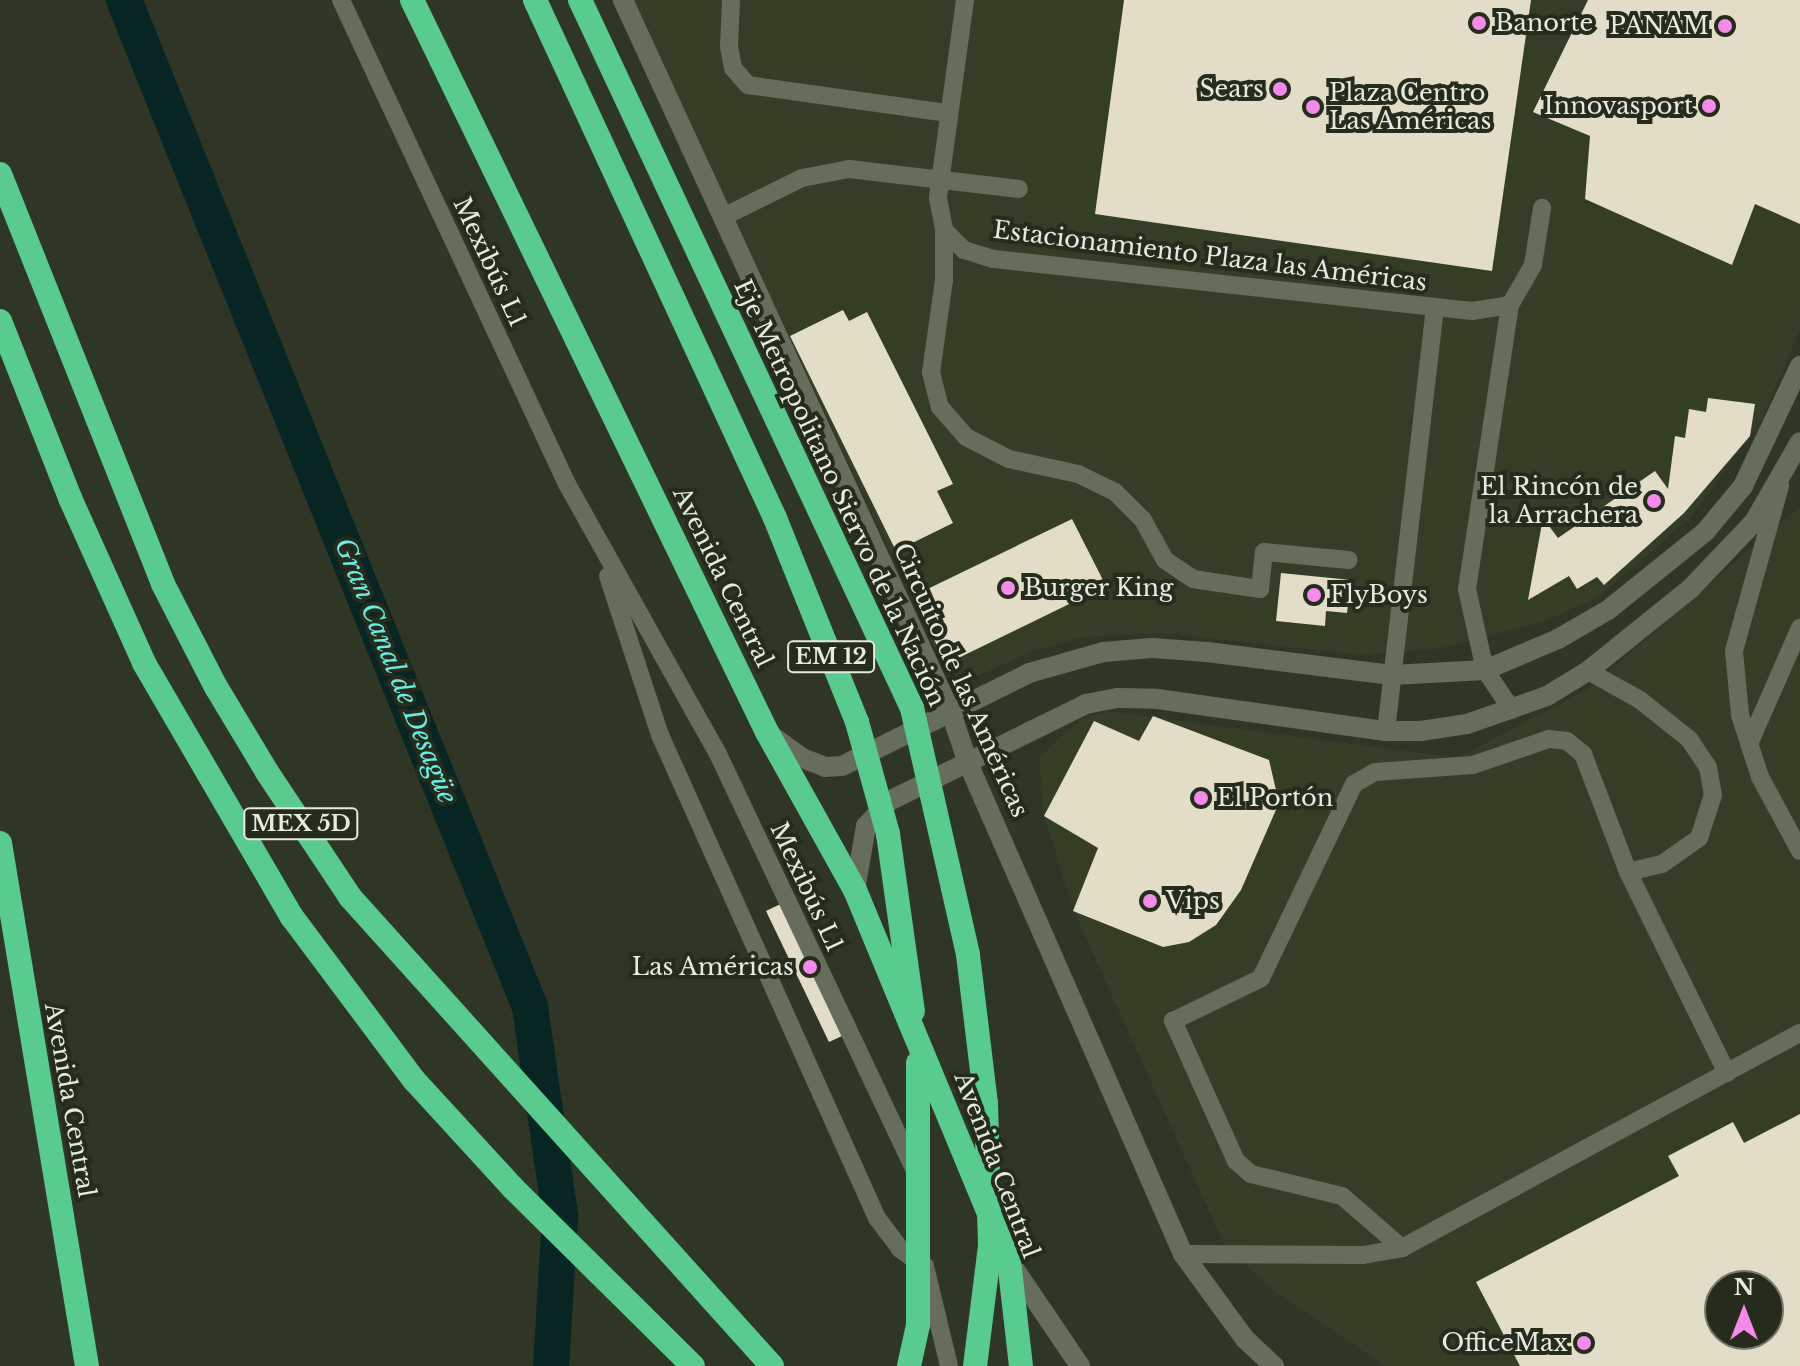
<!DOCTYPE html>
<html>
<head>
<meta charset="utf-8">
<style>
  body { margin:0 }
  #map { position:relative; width:1800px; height:1366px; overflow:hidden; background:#2f3625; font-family:"Libre Baskerville",serif }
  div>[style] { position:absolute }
  .built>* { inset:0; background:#343e27 }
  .canal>* { height:36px; margin:-18px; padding:0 18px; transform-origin:18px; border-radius:18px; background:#062523 }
  .building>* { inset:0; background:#e3ddc7 }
  .lane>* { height:18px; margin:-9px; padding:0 9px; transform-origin:9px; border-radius:9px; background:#666e5b }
  .secondary>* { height:20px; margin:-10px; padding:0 10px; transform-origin:10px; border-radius:10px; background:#666e5b }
  .highway>* { height:24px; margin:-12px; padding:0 12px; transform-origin:12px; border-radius:12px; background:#58cb8e }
  .dots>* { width:22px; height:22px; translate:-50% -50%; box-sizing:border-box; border:4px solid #252c1c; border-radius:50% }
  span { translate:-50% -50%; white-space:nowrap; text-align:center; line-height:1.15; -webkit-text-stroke:8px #252c1c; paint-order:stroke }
  .shield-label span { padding:2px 6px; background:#252c1c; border:2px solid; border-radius:6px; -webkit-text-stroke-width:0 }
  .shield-label { font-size:22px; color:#e6eae0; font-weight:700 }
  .poi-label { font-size:24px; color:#e6eae0 }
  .left { translate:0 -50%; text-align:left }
  .right { translate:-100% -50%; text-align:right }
  .street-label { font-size:24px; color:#e6eae0 }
  .water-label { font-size:26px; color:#65f0e6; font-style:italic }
  .north { position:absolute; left:1704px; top:1270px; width:80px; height:80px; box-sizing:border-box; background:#252c1c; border:2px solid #72786a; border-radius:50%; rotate:0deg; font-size:22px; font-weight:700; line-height:32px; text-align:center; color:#e6eae0 }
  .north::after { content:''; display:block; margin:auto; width:28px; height:36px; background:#f788ec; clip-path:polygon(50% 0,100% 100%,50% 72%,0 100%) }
</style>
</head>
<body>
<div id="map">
  <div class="built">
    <i style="clip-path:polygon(632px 0,1800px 0,1800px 329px,1762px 419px,1690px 519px,1598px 597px,1540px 623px,1437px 649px,1362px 655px,1161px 633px,1083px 637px,1036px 650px,953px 687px)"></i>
    <i style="clip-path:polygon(evenodd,1800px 506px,1800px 1366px,1385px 1366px,1279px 1295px,1223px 1242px,1074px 911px,1044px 816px,1039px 757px,1080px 720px,1107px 711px,1457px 758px,1588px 689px,1800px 506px,1720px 1286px,1768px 1286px,1768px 1334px,1720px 1334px,1720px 1286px)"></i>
  </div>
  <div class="canal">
    <i style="left:124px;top:0;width:1086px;rotate:68.04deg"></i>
    <i style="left:530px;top:1007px;width:211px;rotate:81.8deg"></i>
    <i style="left:560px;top:1216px;width:150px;rotate:93.4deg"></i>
  </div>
  <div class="building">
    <i style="clip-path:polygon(1124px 0,1531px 0,1492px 271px,1095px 214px)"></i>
    <i style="clip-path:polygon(1588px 0,1800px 0,1800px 224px,1755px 204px,1732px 265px,1585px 199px,1590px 136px,1533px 112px)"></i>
    <i style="clip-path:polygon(843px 310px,849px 321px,867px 312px,953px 484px,937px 491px,953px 523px,896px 551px,790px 336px)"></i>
    <i style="clip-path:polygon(1708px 398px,1755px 404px,1750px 436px,1684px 513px,1604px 585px,1597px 577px,1577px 589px,1569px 576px,1528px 600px,1543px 518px,1558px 538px,1655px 471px,1668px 489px,1675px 436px,1685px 438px,1689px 409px,1706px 412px)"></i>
    <i style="clip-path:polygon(1072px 519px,1106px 586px,946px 664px,913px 596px)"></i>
    <i style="clip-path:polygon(1281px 573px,1351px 580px,1347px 613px,1326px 611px,1325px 626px,1276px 621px)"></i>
    <i style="clip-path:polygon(1153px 716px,1269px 760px,1279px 803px,1241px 890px,1216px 925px,1189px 942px,1163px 947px,1073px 911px,1098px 848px,1044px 816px,1094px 721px,1139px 741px)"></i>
    <i style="clip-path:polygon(791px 899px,853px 1031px,829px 1042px,766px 911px)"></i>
    <i style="clip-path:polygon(evenodd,1800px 1114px,1800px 1366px,1520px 1366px,1476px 1282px,1679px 1176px,1668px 1156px,1733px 1122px,1744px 1143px,1800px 1114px,1720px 1286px,1768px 1286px,1768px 1334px,1720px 1334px,1720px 1286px)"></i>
  </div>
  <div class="lane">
    <i style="left:341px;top:0;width:534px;rotate:64.97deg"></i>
    <i style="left:567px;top:484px;width:309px;rotate:60.8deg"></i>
    <i style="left:718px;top:754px;width:461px;rotate:64.7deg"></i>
    <i style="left:731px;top:0;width:46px;rotate:92.5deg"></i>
    <i style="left:729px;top:46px;width:22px;rotate:80deg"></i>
    <i style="left:733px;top:68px;width:23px;rotate:49deg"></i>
    <i style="left:748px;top:85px;width:202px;rotate:8deg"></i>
    <i style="left:965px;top:0;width:200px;rotate:97.8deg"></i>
    <i style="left:938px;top:198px;width:33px;rotate:79deg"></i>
    <i style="left:944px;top:230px;width:28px;rotate:45deg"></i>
    <i style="left:964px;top:250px;width:31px;rotate:17deg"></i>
    <i style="left:994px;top:259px;width:481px;rotate:6.2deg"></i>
    <i style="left:1472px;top:311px;width:38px;rotate:-9deg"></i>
    <i style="left:1510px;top:305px;width:46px;rotate:-60.1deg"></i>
    <i style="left:1533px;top:265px;width:58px;rotate:-81deg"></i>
    <i style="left:723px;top:217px;width:88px;rotate:-26.3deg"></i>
    <i style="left:802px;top:178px;width:48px;rotate:-10.8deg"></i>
    <i style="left:849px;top:169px;width:171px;rotate:6.7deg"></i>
    <i style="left:944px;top:230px;width:50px;rotate:90deg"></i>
    <i style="left:944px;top:280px;width:93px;rotate:98deg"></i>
    <i style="left:931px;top:372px;width:36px;rotate:76deg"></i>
    <i style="left:940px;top:407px;width:40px;rotate:49deg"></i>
    <i style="left:966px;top:437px;width:48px;rotate:27.1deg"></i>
    <i style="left:1009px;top:459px;width:71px;rotate:12.3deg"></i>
    <i style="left:1078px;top:474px;width:41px;rotate:25.9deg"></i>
    <i style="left:1115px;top:492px;width:40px;rotate:45deg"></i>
    <i style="left:1143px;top:520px;width:46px;rotate:61.2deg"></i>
    <i style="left:1165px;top:560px;width:34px;rotate:34deg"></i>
    <i style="left:1193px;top:579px;width:68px;rotate:8.5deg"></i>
    <i style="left:1260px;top:589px;width:37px;rotate:-84deg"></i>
    <i style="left:1264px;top:552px;width:85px;rotate:5.4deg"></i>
    <i style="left:1510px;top:305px;width:287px;rotate:98.6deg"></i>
    <i style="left:1467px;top:589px;width:83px;rotate:77.5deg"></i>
    <i style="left:1485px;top:670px;width:48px;rotate:56deg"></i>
    <i style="left:1780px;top:486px;width:171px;rotate:105.6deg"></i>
    <i style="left:1734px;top:651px;width:64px;rotate:84.6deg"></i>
    <i style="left:1740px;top:715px;width:65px;rotate:72.1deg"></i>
    <i style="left:1760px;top:777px;width:84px;rotate:61.6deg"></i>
    <i style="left:608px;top:576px;width:167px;rotate:71.9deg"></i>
    <i style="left:660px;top:735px;width:530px;rotate:65.81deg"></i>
    <i style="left:877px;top:1218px;width:39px;rotate:53deg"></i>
    <i style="left:900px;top:1249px;width:31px;rotate:36deg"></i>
    <i style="left:1588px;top:671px;width:60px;rotate:29.1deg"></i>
    <i style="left:1640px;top:700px;width:63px;rotate:38.5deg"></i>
    <i style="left:1689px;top:739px;width:34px;rotate:56deg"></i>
    <i style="left:1708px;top:767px;width:28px;rotate:80deg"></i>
    <i style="left:1713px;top:795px;width:45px;rotate:108deg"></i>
    <i style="left:1699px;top:838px;width:45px;rotate:144.9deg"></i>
    <i style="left:1662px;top:864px;width:35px;rotate:167deg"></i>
    <i style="left:1386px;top:731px;width:427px;rotate:-83.4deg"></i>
    <i style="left:1749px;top:744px;width:127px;rotate:-66.3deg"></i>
    <i style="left:1402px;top:1248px;width:79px;rotate:-139.1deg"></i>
    <i style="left:1342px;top:1196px;width:94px;rotate:-166.4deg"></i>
    <i style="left:1251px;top:1174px;width:20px;rotate:-139deg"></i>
    <i style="left:1236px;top:1161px;width:154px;rotate:-114.2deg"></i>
    <i style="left:1173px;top:1021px;width:98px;rotate:-26deg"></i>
    <i style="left:1261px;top:978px;width:215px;rotate:-64.4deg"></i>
    <i style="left:1354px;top:784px;width:24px;rotate:-30deg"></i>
    <i style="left:1375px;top:772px;width:98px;rotate:-4.1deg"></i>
    <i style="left:1473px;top:765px;width:80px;rotate:-18.9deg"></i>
    <i style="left:1549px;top:739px;width:18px;rotate:6deg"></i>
    <i style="left:1567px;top:741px;width:21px;rotate:39deg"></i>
    <i style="left:1583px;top:754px;width:126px;rotate:69.1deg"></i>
    <i style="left:1628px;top:872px;width:224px;rotate:63.8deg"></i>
    <i style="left:1183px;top:1254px;width:180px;rotate:0.3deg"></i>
    <i style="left:1363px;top:1255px;width:40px;rotate:-10deg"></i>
    <i style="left:1402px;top:1248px;width:452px;rotate:-28.4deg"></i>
    <i style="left:925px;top:1266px;width:103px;rotate:76.5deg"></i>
  </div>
  <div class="secondary">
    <i style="left:623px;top:0;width:785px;rotate:65.3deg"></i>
    <i style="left:951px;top:713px;width:53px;rotate:71.2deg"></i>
    <i style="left:968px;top:763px;width:536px;rotate:66.35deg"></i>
    <i style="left:1183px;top:1254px;width:105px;rotate:53.9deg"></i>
    <i style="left:1245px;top:1339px;width:40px;rotate:43deg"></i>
    <i style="left:768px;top:733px;width:42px;rotate:36.3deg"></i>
    <i style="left:802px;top:758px;width:25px;rotate:21deg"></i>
    <i style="left:825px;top:767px;width:17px;rotate:-3deg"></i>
    <i style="left:842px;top:766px;width:209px;rotate:-26.4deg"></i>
    <i style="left:1029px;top:673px;width:77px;rotate:-15.8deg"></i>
    <i style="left:1103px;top:652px;width:49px;rotate:-4.7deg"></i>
    <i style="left:1152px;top:648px;width:55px;rotate:4.2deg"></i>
    <i style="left:1207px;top:652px;width:186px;rotate:7.1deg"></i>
    <i style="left:1392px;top:675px;width:93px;rotate:-3.1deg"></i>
    <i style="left:1485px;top:670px;width:79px;rotate:-23deg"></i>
    <i style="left:1558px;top:639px;width:58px;rotate:-30.1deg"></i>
    <i style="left:1608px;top:610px;width:124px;rotate:-38.8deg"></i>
    <i style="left:1705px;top:532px;width:60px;rotate:-50.4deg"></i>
    <i style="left:1743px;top:486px;width:133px;rotate:-64.6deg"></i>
    <i style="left:855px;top:890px;width:65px;rotate:-80.2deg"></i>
    <i style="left:866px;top:826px;width:34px;rotate:-47deg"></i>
    <i style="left:889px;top:801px;width:220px;rotate:-26.2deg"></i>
    <i style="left:1086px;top:704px;width:33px;rotate:-11deg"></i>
    <i style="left:1118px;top:698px;width:39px;rotate:1deg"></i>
    <i style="left:1157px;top:699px;width:231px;rotate:8deg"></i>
    <i style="left:1386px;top:731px;width:35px"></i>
    <i style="left:1421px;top:731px;width:47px;rotate:-8.7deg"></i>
    <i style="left:1467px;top:724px;width:85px;rotate:-19.3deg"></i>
    <i style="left:1547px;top:696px;width:48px;rotate:-31.4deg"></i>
    <i style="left:1588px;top:671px;width:131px;rotate:-38.8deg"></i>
    <i style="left:1690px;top:589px;width:93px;rotate:-46.3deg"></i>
    <i style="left:1754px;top:522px;width:92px;rotate:-60.1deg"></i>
    <i style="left:1011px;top:1264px;width:123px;rotate:55.9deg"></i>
  </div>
  <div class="highway">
    <i style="left:412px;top:0;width:814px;rotate:64.13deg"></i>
    <i style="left:767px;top:732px;width:181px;rotate:60.9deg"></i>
    <i style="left:855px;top:890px;width:402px;rotate:67.5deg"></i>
    <i style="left:1009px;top:1261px;width:106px;rotate:83.5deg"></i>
    <i style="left:535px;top:0;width:571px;rotate:65.14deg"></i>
    <i style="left:775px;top:518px;width:220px;rotate:68.1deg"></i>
    <i style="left:857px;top:722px;width:116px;rotate:74.5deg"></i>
    <i style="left:888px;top:834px;width:179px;rotate:82deg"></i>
    <i style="left:580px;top:0;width:782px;rotate:64.88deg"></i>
    <i style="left:912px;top:708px;width:253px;rotate:77.2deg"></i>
    <i style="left:968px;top:955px;width:149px;rotate:83.1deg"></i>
    <i style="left:986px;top:1103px;width:143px;rotate:88.4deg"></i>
    <i style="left:990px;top:1246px;width:121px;rotate:97.1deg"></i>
    <i style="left:0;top:174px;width:441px;rotate:68.3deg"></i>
    <i style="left:163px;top:584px;width:116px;rotate:62.8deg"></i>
    <i style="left:216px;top:687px;width:99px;rotate:59deg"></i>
    <i style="left:267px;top:772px;width:150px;rotate:56.4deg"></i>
    <i style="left:350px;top:897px;width:631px;rotate:48.02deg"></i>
    <i style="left:0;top:321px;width:190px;rotate:68.4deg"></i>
    <i style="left:70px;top:498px;width:181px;rotate:65.8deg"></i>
    <i style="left:144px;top:663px;width:294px;rotate:59.8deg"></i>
    <i style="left:292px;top:917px;width:204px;rotate:53.2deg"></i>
    <i style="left:414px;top:1080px;width:147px;rotate:47.5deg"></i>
    <i style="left:513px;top:1188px;width:253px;rotate:44.7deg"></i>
    <i style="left:0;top:843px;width:530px;rotate:80.56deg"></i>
    <i style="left:909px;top:1366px;width:42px;rotate:-77.6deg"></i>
    <i style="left:918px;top:1325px;width:262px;rotate:-90deg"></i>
  </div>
  <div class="dots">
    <i style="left:1479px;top:23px;background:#f788ec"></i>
    <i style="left:1725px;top:26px;background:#f788ec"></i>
    <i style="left:1280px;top:89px;background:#f788ec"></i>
    <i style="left:1709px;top:106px;background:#f788ec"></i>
    <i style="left:1313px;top:107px;background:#f788ec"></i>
    <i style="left:1654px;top:501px;background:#f788ec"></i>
    <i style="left:1008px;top:588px;background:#f788ec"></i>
    <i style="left:1314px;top:595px;background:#f788ec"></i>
    <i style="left:1201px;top:798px;background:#f788ec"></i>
    <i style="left:1150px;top:901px;background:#f788ec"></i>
    <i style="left:810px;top:967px;background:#f788ec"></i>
    <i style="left:1584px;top:1343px;background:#f788ec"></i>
  </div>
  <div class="shield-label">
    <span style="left:831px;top:657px">EM 12</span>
    <span style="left:301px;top:824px">MEX 5D</span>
  </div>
  <div class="poi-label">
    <span class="left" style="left:1495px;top:23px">Banorte</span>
    <span class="right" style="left:1709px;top:26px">PANAM</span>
    <span class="right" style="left:1264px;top:89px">Sears</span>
    <span class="left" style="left:1329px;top:107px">Plaza Centro<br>Las Américas</span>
    <span class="right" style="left:1693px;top:106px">Innovasport</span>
    <span class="right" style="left:1638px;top:501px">El Rincón de<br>la Arrachera</span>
    <span class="left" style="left:1024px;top:588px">Burger King</span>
    <span class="left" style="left:1330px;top:595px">FlyBoys</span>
    <span class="left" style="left:1217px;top:798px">El Portón</span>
    <span class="left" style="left:1166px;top:901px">Vips</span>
    <span class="right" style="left:794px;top:967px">Las Américas</span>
    <span class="right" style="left:1568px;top:1343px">OfficeMax</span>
  </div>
  <div class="street-label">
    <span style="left:1210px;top:256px;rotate:7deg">Estacionamiento Plaza las Américas</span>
    <span style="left:490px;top:262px;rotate:65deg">Mexibús L1</span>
    <span style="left:840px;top:493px;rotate:65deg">Eje Metropolitano Siervo de la Nación</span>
    <span style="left:723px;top:577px;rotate:64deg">Avenida Central</span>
    <span style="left:961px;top:680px;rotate:66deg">Circuito de las Américas</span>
    <span style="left:807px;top:887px;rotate:65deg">Mexibús L1</span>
    <span style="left:70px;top:1100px;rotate:80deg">Avenida Central</span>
    <span style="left:997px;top:1165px;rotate:69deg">Avenida Central</span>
  </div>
  <div class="water-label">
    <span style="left:395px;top:671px;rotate:68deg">Gran Canal de Desagüe</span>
  </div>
  <div class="north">N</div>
</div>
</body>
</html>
